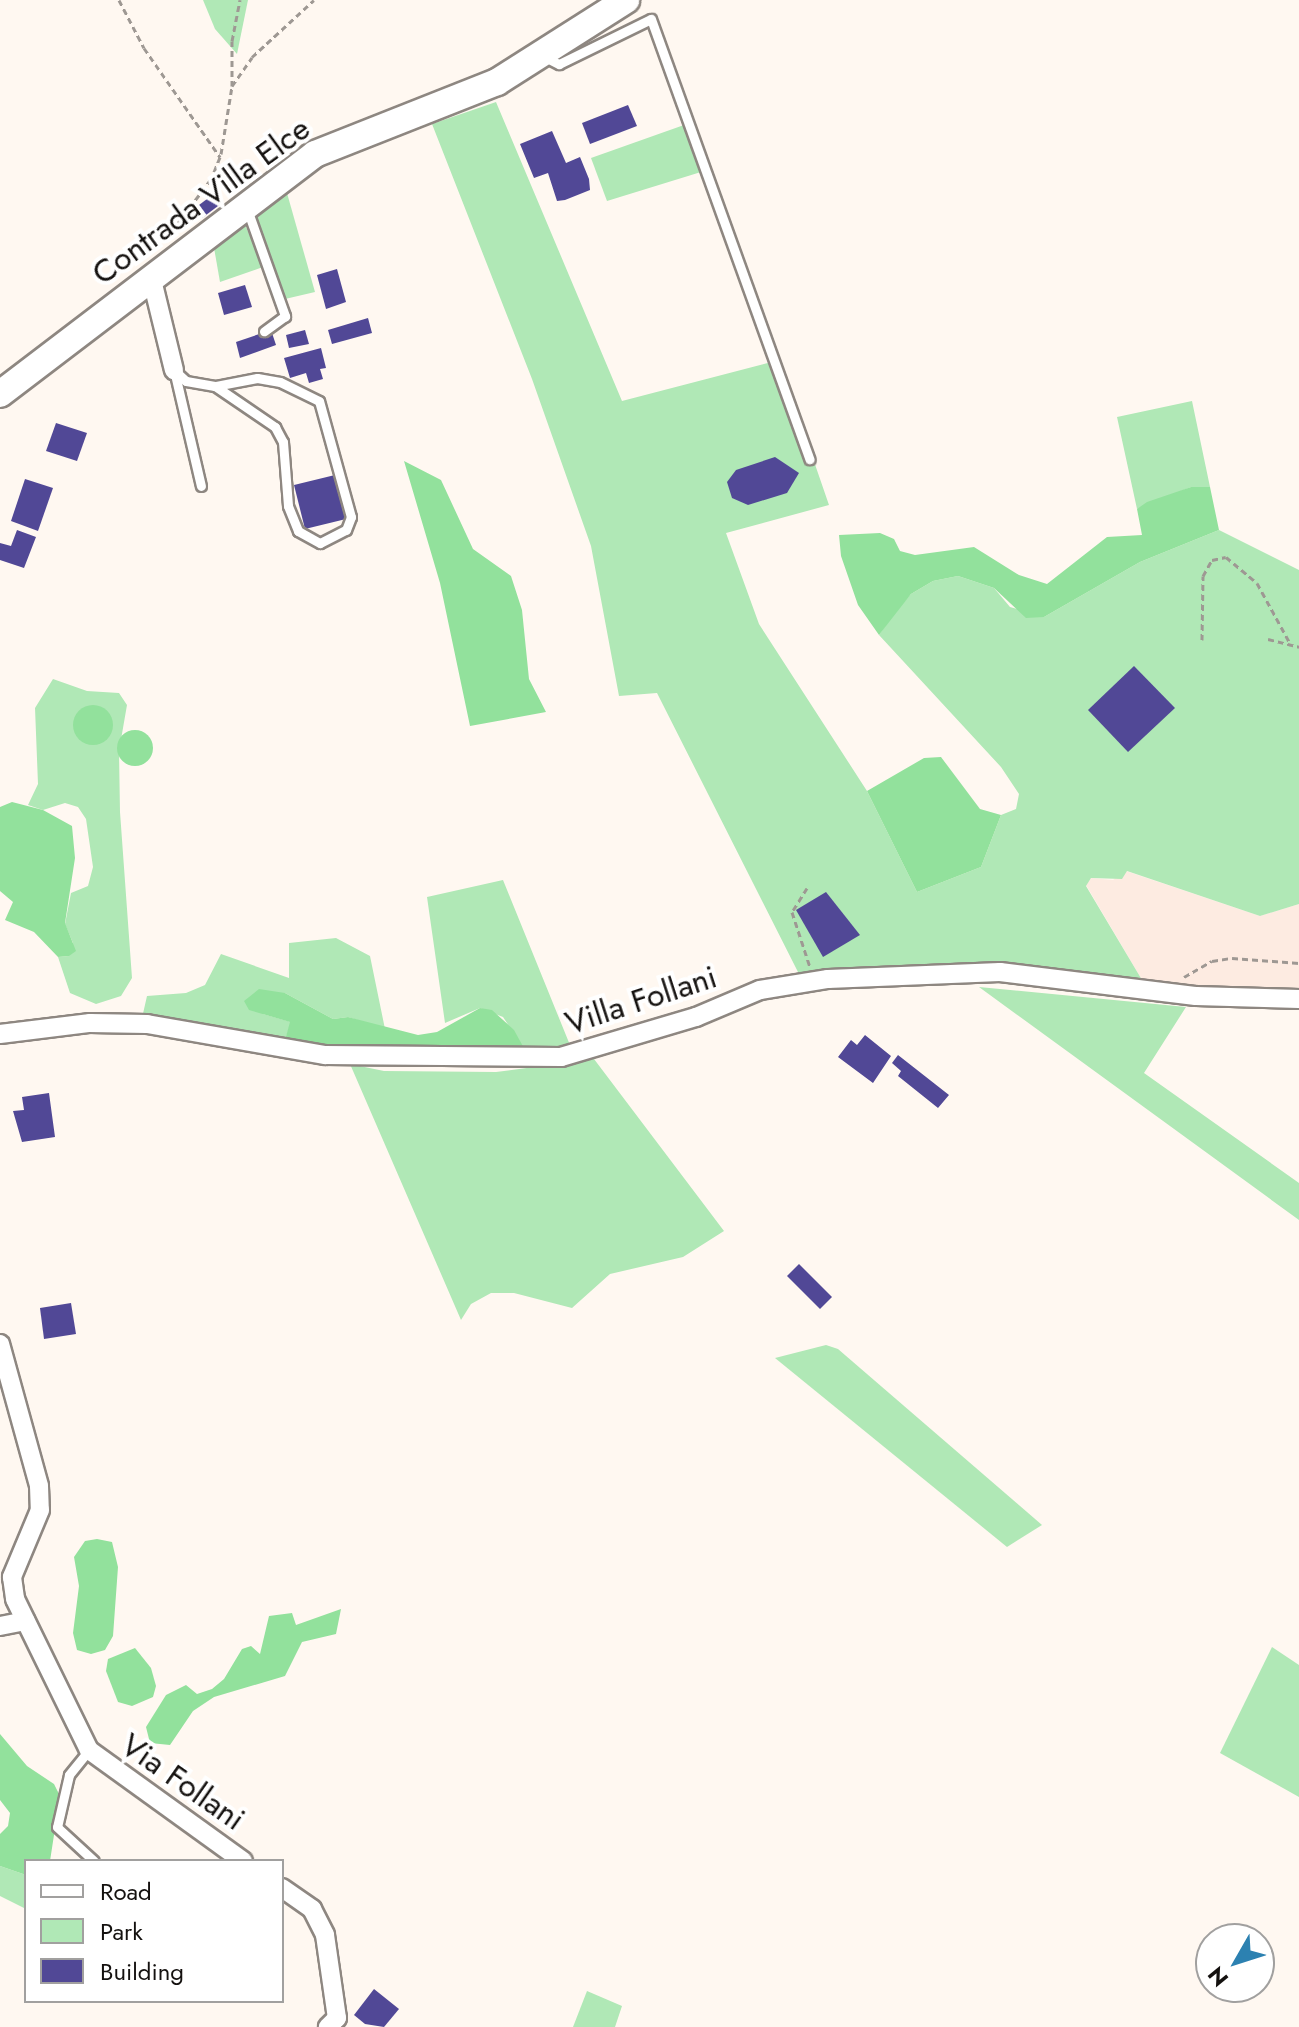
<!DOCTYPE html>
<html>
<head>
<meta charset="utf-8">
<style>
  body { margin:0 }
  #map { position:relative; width:1299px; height:2027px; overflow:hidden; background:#fff8f1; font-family:Jost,sans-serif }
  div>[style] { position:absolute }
  .industrial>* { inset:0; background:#fdebe1 }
  .green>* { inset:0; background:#b0e8b6 }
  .forest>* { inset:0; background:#92e19c }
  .round { border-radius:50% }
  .building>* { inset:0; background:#514896 }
  .path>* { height:3px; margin-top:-1.5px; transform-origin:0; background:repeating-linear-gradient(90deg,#9e9893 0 6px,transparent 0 10px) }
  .roads { filter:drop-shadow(2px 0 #8e8781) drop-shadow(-2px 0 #8e8781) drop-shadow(0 2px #8e8781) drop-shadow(0 -2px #8e8781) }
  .service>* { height:9px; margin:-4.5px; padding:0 4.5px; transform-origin:4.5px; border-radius:4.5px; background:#fff }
  .minor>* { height:18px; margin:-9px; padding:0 9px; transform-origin:9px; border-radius:9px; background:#fff }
  .secondary>* { height:26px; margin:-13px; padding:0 13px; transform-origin:13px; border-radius:13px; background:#fff }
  span { translate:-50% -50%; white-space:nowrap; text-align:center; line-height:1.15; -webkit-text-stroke:8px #fff; paint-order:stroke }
  .street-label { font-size:32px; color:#14110f }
  .legend { position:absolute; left:24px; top:1859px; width:260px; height:144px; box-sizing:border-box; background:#fff; border:2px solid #a1a09f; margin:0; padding:10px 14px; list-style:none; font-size:24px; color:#14110f }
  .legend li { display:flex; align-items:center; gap:16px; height:40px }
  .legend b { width:40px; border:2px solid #a1a09f }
  .north { position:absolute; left:1195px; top:1923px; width:80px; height:80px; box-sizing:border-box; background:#fff; border:2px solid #a1a09f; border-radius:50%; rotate:231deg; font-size:22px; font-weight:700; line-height:32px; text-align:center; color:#14110f }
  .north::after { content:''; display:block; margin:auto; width:28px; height:36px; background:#2c81b1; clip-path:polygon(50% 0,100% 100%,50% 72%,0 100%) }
</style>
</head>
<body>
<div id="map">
  <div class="industrial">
    <i style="clip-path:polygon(1126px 871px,1260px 916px,1299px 904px,1299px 992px,1145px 985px,1086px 885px,1091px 878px,1113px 880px)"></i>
  </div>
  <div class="green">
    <i style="clip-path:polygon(203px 0,248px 0,237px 54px,215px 29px)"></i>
    <i style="clip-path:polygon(496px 102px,622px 401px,779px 360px,829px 505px,726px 533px,759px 624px,867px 791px,917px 892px,981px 867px,1001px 815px,1016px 809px,1019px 794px,1001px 767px,879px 635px,895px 612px,911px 594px,933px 581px,958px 576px,994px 588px,1010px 607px,1044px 617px,1140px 562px,1219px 530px,1299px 570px,1299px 904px,1260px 916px,1127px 871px,1122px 879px,1091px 878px,1086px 886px,1145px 985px,800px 976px,657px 693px,619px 696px,591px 546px,532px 379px,432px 124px)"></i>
    <i style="clip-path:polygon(684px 125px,701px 172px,607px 201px,591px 158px)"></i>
    <i style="clip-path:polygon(285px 186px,315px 292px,285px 299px,253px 208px)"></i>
    <i style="clip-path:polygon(244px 222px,263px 267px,220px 282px,213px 242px)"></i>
    <i style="clip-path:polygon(1192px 401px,1210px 487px,1191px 487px,1137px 509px,1117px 417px)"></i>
    <i style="clip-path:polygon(53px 679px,87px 691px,119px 693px,127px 705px,119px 751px,120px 812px,132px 978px,121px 996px,96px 1004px,70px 993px,58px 957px,69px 956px,73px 943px,65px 924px,71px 893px,88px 886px,93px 867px,86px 819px,78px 807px,65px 803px,43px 810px,28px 805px,38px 784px,35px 708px)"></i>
    <i style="clip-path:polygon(503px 880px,572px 1050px,525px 1050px,503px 1017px,480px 1008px,445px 1023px,427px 897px)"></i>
    <i style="clip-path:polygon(336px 938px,370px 956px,385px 1029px,348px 1017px,333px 1019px,285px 993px,263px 1014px,291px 1022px,285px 1040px,142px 1018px,147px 996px,186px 993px,205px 985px,221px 954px,289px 978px,289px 943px)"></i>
    <i style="clip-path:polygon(979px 987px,1186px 1007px,1144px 1073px,1299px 1183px,1299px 1220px)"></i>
    <i style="clip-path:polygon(594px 1059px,724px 1231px,683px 1257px,610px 1274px,572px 1308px,514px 1293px,491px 1293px,471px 1304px,461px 1320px,350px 1064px,384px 1071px,496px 1072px)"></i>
    <i style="clip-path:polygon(826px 1345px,838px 1349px,1042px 1525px,1007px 1547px,775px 1358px)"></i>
    <i style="clip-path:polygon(1272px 1647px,1299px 1665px,1299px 1797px,1220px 1753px)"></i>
    <i style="clip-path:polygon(0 1866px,26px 1875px,26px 1909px,0 1896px)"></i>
    <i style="clip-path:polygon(587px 1991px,622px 2006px,615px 2027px,573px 2027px)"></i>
  </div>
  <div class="forest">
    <i style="clip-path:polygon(404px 461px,441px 480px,473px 549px,511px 576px,522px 610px,529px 679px,546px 712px,470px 726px,440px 583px)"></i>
    <i style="clip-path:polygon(1191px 487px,1210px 487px,1219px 530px,1140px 562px,1044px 617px,1026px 618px,994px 588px,958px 576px,933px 581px,911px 594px,879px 635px,858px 605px,841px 556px,839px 535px,880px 533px,894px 539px,900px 551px,915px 555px,974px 547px,1019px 575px,1047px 584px,1107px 537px,1142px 535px,1137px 509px,1147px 502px)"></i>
    <i class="round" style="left:73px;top:705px;width:40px;height:40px"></i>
    <i class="round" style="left:117px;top:730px;width:36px;height:36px"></i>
    <i style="clip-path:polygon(941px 757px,980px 809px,1001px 815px,981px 867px,917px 892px,867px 791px,924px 758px)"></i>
    <i style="clip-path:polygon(12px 802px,43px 810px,72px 826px,75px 858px,65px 923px,76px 951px,69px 956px,58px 957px,34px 932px,5px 920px,13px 902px,0 891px,0 807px)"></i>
    <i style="clip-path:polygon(259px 989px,285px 993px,333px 1019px,348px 1017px,418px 1035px,437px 1032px,480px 1008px,492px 1010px,514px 1030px,525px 1050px,357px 1050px,285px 1040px,290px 1022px,249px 1010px,244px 1001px)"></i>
    <i style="clip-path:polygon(97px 1539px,112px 1542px,118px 1567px,113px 1636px,105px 1650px,91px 1654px,77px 1650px,73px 1633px,79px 1586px,74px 1557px,85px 1541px)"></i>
    <i style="clip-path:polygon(341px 1609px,336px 1634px,302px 1642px,285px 1676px,214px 1697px,193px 1711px,170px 1745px,150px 1743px,146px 1727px,166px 1695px,186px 1685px,197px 1694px,212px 1689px,224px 1679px,242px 1649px,251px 1646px,260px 1654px,269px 1616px,292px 1613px,296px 1625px)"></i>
    <i style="clip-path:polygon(135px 1648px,151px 1668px,156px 1686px,153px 1697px,132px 1706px,118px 1702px,106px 1671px,108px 1659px)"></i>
    <i style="clip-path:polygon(0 1734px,27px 1766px,54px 1784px,60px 1796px,50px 1861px,26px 1861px,26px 1875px,0 1866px,0 1834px,8px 1826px,10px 1813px,0 1800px)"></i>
  </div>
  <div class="building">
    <i style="clip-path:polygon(628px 105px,637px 126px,590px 144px,582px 123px)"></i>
    <i style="clip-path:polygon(552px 131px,566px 163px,580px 157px,589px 179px,590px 190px,565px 200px,557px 201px,548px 173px,534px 178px,520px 144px)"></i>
    <i style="clip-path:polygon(215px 193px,222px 203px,202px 218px,195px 208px)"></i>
    <i style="clip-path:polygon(337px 269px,346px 302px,326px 309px,317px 275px)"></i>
    <i style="clip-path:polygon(245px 285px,252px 307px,224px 315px,218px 293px)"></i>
    <i style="clip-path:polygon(368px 318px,372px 333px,332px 344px,328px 330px)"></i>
    <i style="clip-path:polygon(271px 330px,276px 345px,240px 358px,236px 342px)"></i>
    <i style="clip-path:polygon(305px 330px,309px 344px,289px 348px,286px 335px)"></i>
    <i style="clip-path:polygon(321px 348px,326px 368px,320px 369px,323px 379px,309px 383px,306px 373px,290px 378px,284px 358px)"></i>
    <i style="clip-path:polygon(56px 423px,87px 433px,77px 461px,46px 451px)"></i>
    <i style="clip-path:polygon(775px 457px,799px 473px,787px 493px,748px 505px,732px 498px,727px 482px,736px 470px)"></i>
    <i style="clip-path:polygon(335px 475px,346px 519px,305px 529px,294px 485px)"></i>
    <i style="clip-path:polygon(25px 479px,53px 488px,38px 531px,11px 521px)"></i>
    <i style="clip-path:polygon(17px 530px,36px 537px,24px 568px,0 560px,0 543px,11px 546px)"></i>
    <i style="clip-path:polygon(1134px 666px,1175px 708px,1128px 752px,1088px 710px)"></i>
    <i style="clip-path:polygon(826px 892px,860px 935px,823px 957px,796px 910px)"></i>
    <i style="clip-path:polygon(865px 1035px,891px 1056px,873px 1083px,838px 1057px,851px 1040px,857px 1045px)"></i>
    <i style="clip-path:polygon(898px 1055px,949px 1095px,938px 1108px,898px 1076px,901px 1071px,892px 1063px)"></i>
    <i style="clip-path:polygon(49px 1093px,55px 1137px,22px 1142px,13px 1111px,24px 1110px,22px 1097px)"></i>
    <i style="clip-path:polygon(799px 1264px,832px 1297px,820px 1309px,787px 1276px)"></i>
    <i style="clip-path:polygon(71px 1303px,76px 1334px,44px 1339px,40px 1308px)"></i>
    <i style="clip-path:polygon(374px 1989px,399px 2009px,384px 2027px,365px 2024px,354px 2015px)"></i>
  </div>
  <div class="path">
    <i style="left:119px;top:0;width:54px;rotate:62.5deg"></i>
    <i style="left:144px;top:48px;width:133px;rotate:55.1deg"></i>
    <i style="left:220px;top:157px;width:24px;rotate:112deg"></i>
    <i style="left:211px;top:179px;width:75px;rotate:126.9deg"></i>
    <i style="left:232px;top:86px;width:45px;rotate:-90deg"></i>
    <i style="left:232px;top:41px;width:42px;rotate:-79deg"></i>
    <i style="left:221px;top:154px;width:69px;rotate:-80.8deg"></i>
    <i style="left:232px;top:86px;width:35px;rotate:-55deg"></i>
    <i style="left:252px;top:57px;width:84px;rotate:-42.6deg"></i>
    <i style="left:1268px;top:639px;width:32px;rotate:14deg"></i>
    <i style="left:1202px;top:640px;width:64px;rotate:-89.1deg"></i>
    <i style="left:1203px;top:576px;width:18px;rotate:-61deg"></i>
    <i style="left:1212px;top:560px;width:14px;rotate:-12deg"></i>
    <i style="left:1226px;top:557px;width:40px;rotate:40deg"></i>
    <i style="left:1257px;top:583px;width:71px;rotate:61.3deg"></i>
    <i style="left:807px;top:888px;width:28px;rotate:122deg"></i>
    <i style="left:792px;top:912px;width:58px;rotate:71.9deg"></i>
    <i style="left:1184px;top:977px;width:32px;rotate:-30deg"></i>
    <i style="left:1212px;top:961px;width:20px;rotate:-9deg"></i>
    <i style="left:1232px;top:958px;width:67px;rotate:4.3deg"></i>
  </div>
  <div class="roads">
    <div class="service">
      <i style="left:543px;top:56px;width:18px;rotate:27deg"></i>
      <i style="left:559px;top:64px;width:102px;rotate:-26.1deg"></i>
      <i style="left:651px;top:19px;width:468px;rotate:70.2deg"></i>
      <i style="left:247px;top:209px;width:114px;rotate:70.4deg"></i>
      <i style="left:285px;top:316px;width:26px;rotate:144deg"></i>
      <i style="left:174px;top:370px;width:16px;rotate:43deg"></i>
      <i style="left:186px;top:381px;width:29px;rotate:10deg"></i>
      <i style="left:215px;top:386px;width:73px;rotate:34.3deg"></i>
      <i style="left:275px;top:427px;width:17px;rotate:62deg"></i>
      <i style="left:283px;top:442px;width:64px;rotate:85.5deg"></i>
      <i style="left:288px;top:506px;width:27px;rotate:68deg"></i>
      <i style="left:298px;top:531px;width:25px;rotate:29deg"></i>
      <i style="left:320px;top:543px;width:29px;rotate:-27deg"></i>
      <i style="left:346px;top:530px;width:14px;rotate:-69deg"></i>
      <i style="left:351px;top:517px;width:120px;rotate:-105.4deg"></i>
      <i style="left:319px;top:401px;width:43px;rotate:-154deg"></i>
      <i style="left:280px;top:382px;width:23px;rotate:-170deg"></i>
      <i style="left:257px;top:378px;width:43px;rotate:169.2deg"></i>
      <i style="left:174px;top:370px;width:119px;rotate:76.9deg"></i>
      <i style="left:89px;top:1750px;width:32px;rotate:129deg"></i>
      <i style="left:69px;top:1775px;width:53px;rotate:103deg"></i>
      <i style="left:57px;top:1827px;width:50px;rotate:42.6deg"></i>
    </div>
    <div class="minor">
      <i style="left:151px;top:276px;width:97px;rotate:76.3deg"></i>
      <i style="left:0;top:1034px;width:91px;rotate:-7deg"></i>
      <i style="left:90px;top:1023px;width:57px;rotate:1deg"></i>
      <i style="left:147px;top:1024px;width:181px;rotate:9.9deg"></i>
      <i style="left:325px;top:1055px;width:236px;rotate:0.5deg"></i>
      <i style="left:561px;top:1057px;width:141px;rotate:-16.5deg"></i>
      <i style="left:696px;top:1017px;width:69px;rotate:-22.9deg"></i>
      <i style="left:760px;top:990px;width:69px;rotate:-9.2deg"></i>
      <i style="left:828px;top:979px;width:172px;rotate:-2.3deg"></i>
      <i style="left:1000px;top:972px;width:197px;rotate:7deg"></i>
      <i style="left:1196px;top:996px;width:103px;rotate:1.7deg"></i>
      <i style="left:0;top:1344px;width:147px;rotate:74.6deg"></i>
      <i style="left:39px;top:1486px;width:24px;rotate:88deg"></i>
      <i style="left:40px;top:1510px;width:73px;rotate:112.7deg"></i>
      <i style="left:12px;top:1577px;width:22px;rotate:82deg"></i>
      <i style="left:15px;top:1599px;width:168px;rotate:63.9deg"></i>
      <i style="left:89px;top:1750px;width:190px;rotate:35.8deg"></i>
      <i style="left:0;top:1626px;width:26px;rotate:-11deg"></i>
      <i style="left:282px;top:1888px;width:37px;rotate:35deg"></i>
      <i style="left:312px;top:1909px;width:29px;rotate:63deg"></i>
      <i style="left:325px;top:1935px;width:84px;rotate:81.8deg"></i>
      <i style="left:337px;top:2018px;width:13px;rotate:135deg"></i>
    </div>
    <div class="secondary">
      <i style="left:0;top:394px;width:396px;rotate:-37.3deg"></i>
      <i style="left:315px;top:154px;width:196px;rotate:-21.6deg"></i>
      <i style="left:497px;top:82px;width:153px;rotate:-32.4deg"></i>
    </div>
  </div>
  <div class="street-label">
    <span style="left:201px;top:201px;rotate:-36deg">Contrada Villa Elce</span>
    <span style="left:641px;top:1000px;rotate:-18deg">Villa Follani</span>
    <span style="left:183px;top:1782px;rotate:35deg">Via Follani</span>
  </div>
  <ul class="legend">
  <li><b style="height:10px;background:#fff"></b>Road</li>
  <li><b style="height:22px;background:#b0e8b6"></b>Park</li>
  <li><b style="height:22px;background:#514896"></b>Building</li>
  </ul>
  <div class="north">N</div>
</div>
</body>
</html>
